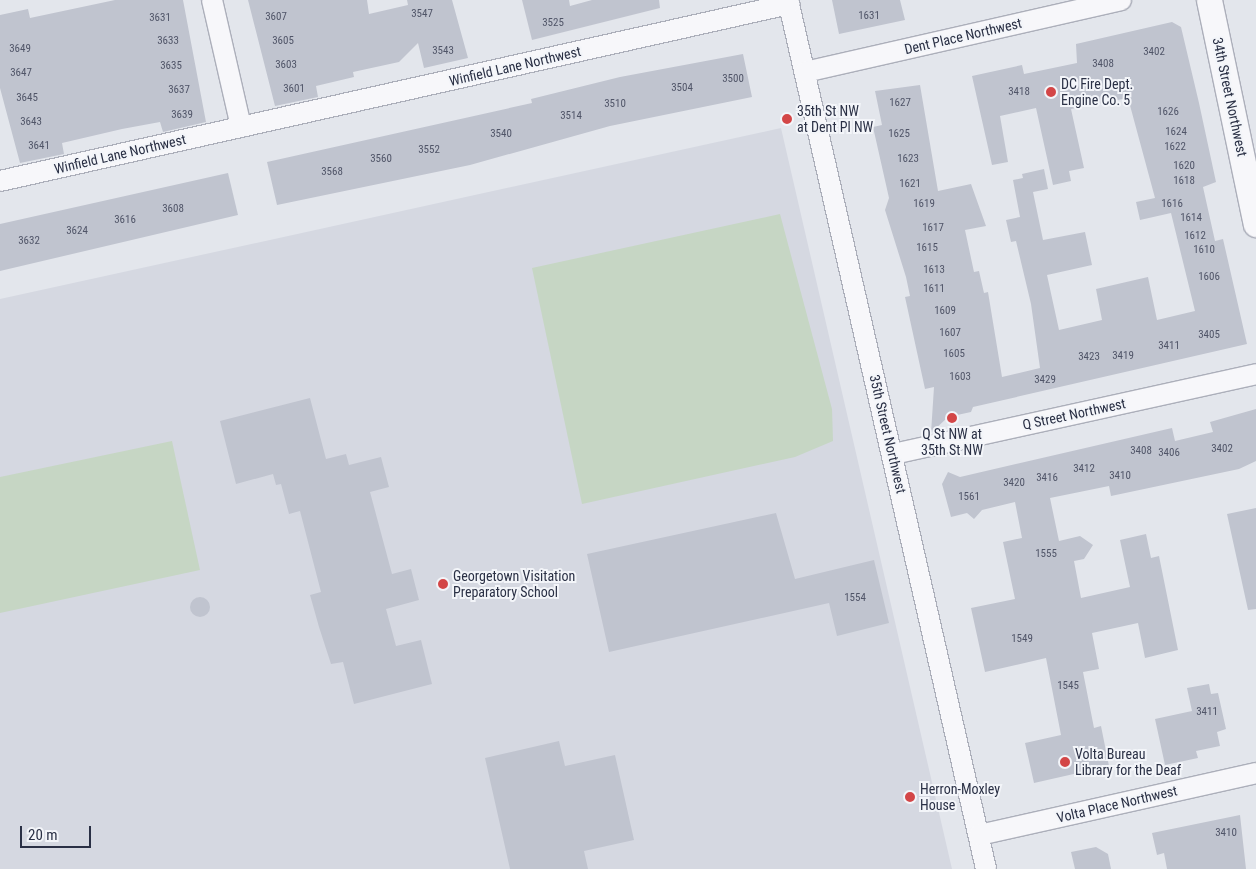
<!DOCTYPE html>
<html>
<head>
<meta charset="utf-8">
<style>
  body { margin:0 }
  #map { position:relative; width:1256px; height:869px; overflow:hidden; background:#e3e6ec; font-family:"Roboto Condensed",sans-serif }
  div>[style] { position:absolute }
  .built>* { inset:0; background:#d5d8e1 }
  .green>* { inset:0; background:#c6d6c4 }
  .building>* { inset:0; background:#c0c4cf }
  .round { border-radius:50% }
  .roads { filter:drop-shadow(1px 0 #acafba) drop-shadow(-1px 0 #acafba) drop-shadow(0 1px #acafba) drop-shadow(0 -1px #acafba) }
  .minor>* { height:20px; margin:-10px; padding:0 10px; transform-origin:10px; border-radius:10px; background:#f7f7fa }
  .tertiary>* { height:25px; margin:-12.5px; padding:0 12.5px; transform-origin:12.5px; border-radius:12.5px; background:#f7f7fa }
  .dots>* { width:14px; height:14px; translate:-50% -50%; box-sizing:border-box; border:2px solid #f3f5f9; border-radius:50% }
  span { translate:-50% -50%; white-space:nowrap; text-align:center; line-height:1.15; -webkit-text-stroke:4px #f3f5f9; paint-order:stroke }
  .number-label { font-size:11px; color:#505568 }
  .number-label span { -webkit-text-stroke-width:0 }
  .street-label { font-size:14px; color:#2a3045 }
  .poi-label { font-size:14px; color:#2a3045 }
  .left { translate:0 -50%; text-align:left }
  .scale { position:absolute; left:20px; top:826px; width:71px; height:22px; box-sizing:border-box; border:2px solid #2a3045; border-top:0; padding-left:6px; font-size:15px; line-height:18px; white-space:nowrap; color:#2a3045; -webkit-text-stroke:4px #f3f5f9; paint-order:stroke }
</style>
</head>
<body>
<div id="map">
  <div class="built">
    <i style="clip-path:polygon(781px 128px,952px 869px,0 869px,0 299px)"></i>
  </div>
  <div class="green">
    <i style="clip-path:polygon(780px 214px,832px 409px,833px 441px,795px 457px,582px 504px,532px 268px)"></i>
    <i style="clip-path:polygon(172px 441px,200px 570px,0 613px,0 477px)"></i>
  </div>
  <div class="building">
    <i style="clip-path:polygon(115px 0,183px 0,206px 122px,163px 132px,160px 122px,122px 129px,62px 143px,64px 154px,20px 163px,0 88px,0 15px,28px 9px,30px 18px)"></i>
    <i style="clip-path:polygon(248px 0,367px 0,369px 14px,408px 5px,407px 0,452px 0,468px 58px,424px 68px,418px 43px,399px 62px,353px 72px,354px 77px,316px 86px,318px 97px,275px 106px)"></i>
    <i style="clip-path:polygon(522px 0,569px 0,570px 6px,592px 0,659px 0,660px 8px,532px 40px)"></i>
    <i style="clip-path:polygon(832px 0,900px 0,905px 20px,839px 34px)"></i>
    <i style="clip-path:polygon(1172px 22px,1181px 27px,1199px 103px,1216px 182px,1203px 187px,1215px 241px,1223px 239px,1247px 344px,973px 407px,971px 412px,948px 417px,931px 433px,934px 387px,925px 389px,905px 297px,910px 296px,906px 277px,885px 210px,889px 198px,873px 127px,882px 125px,875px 91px,920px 85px,938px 191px,971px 184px,986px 226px,965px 230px,974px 272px,979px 271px,984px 293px,988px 292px,1002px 377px,1040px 368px,1031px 304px,1016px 241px,1011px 242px,1006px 220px,1020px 217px,1013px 180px,1023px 178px,1022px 174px,1044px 169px,1048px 189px,1033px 192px,1043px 240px,1085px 232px,1092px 265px,1047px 275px,1059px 330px,1102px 320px,1096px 289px,1148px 277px,1157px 320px,1195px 311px,1171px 213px,1140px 220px,1136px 202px,1155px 198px,1128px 98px,1071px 109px,1084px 168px,1069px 171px,1071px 181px,1053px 185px,1036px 108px,1000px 116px,1008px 162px,992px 165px,972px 76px,1022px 65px,1024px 74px,1077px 63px,1076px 44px)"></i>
    <i style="clip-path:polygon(743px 54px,752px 97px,610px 126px,470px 165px,277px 205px,267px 162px,532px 103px,531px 99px,620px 77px)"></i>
    <i style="clip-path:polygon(228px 173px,238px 215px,0 271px,0 224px)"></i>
    <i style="clip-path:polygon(310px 398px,326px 459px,346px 454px,349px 465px,381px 457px,389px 487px,370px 492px,392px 574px,411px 569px,419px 600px,386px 609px,396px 646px,421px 640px,432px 684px,354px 704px,343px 662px,331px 664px,319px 627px,310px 595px,321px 592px,300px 511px,289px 514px,281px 484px,276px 485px,273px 474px,236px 484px,220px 421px)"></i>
    <i style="clip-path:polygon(1256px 409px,1256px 461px,1239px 469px,1111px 496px,1109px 486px,1050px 498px,1059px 541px,1080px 536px,1093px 545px,1084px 559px,1074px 561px,1081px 598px,1130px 587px,1120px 540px,1146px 534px,1151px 558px,1159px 556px,1178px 650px,1145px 658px,1138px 623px,1092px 633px,1099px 669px,1083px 672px,1094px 728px,1101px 726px,1109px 766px,1034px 783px,1025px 743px,1061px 735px,1046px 658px,985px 672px,971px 608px,1015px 599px,1003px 542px,1022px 538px,1015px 502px,982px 510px,974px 519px,967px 513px,951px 517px,942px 484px,948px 472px,960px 477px,1172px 428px,1175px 441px,1213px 432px,1210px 422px)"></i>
    <i style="clip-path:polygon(1256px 508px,1256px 609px,1248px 610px,1227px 514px)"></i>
    <i style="clip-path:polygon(776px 513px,795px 579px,874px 560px,889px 623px,837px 636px,829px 603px,609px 652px,587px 554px)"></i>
    <i class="round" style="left:190px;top:597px;width:20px;height:20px"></i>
    <i style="clip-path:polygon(1209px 684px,1211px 694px,1218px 693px,1226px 729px,1217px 732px,1220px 746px,1196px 751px,1198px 758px,1165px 765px,1155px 719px,1192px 711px,1187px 688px)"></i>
    <i style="clip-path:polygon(559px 741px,565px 766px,615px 755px,634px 840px,584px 851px,588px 869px,510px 869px,485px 758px)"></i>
    <i style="clip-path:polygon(1240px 815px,1246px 869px,1167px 869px,1164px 853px,1157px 855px,1152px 833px)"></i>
    <i style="clip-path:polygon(1096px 847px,1108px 854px,1111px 869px,1075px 869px,1071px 852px)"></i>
  </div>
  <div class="roads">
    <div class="minor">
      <i style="left:212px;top:0;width:130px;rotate:77.1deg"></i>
      <i style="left:788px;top:0;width:891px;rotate:77.16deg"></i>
      <i style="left:805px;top:72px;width:324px;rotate:-12.8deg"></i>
      <i style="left:0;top:181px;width:809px;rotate:-12.64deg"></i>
      <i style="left:893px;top:454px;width:372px;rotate:-12.4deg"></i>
      <i style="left:979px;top:835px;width:284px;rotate:-12.6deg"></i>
    </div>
    <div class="tertiary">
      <i style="left:1209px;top:0;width:229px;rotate:78.2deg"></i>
    </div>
  </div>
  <div class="dots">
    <i style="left:1051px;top:92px;background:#d34647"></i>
    <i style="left:787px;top:119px;background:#d34647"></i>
    <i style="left:952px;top:418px;background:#d34647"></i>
    <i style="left:443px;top:584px;background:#d34647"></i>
    <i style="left:1065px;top:762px;background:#d34647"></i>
    <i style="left:910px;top:797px;background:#d34647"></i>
  </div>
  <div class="number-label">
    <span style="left:422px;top:14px">3547</span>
    <span style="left:869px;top:16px">1631</span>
    <span style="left:276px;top:17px">3607</span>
    <span style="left:160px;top:18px">3631</span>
    <span style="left:553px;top:23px">3525</span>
    <span style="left:168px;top:41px">3633</span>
    <span style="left:283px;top:41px">3605</span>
    <span style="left:20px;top:49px">3649</span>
    <span style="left:443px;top:51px">3543</span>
    <span style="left:1154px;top:52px">3402</span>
    <span style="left:1103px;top:64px">3408</span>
    <span style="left:286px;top:65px">3603</span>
    <span style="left:171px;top:66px">3635</span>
    <span style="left:21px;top:73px">3647</span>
    <span style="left:733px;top:79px">3500</span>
    <span style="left:682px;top:88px">3504</span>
    <span style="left:294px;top:89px">3601</span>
    <span style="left:179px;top:90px">3637</span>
    <span style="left:1019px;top:92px">3418</span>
    <span style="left:27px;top:98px">3645</span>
    <span style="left:900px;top:103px">1627</span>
    <span style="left:615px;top:104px">3510</span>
    <span style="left:1168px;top:112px">1626</span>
    <span style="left:182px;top:115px">3639</span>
    <span style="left:571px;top:116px">3514</span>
    <span style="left:31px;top:122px">3643</span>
    <span style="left:1176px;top:132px">1624</span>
    <span style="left:501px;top:134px">3540</span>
    <span style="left:899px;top:134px">1625</span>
    <span style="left:39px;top:146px">3641</span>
    <span style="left:1175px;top:147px">1622</span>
    <span style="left:429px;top:150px">3552</span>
    <span style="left:381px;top:159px">3560</span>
    <span style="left:908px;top:159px">1623</span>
    <span style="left:1184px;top:166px">1620</span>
    <span style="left:332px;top:172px">3568</span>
    <span style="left:1184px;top:181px">1618</span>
    <span style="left:910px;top:184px">1621</span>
    <span style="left:924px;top:204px">1619</span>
    <span style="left:1172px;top:204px">1616</span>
    <span style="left:173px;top:209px">3608</span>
    <span style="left:1191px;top:218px">1614</span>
    <span style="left:125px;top:220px">3616</span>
    <span style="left:933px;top:228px">1617</span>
    <span style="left:77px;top:231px">3624</span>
    <span style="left:1195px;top:236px">1612</span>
    <span style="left:29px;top:241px">3632</span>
    <span style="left:927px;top:248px">1615</span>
    <span style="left:1204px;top:250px">1610</span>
    <span style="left:934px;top:270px">1613</span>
    <span style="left:1209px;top:277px">1606</span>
    <span style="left:934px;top:289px">1611</span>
    <span style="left:945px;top:311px">1609</span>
    <span style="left:950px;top:333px">1607</span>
    <span style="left:1209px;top:335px">3405</span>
    <span style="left:1169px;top:346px">3411</span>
    <span style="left:954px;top:354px">1605</span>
    <span style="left:1123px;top:356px">3419</span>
    <span style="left:1089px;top:357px">3423</span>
    <span style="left:960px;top:377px">1603</span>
    <span style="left:1045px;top:380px">3429</span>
    <span style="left:1222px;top:449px">3402</span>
    <span style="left:1141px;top:451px">3408</span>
    <span style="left:1169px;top:453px">3406</span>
    <span style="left:1084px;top:469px">3412</span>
    <span style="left:1120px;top:476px">3410</span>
    <span style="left:1047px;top:478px">3416</span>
    <span style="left:1014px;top:483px">3420</span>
    <span style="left:969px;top:497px">1561</span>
    <span style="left:1046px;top:554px">1555</span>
    <span style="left:855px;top:598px">1554</span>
    <span style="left:1022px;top:639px">1549</span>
    <span style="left:1068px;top:686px">1545</span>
    <span style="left:1207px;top:712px">3411</span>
    <span style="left:1226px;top:833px">3410</span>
  </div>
  <div class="street-label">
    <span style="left:963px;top:36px;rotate:-13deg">Dent Place Northwest</span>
    <span style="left:515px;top:66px;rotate:-13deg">Winfield Lane Northwest</span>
    <span style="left:1230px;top:97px;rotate:78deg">34th Street Northwest</span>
    <span style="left:120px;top:154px;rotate:-13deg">Winfield Lane Northwest</span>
    <span style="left:1074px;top:414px;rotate:-12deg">Q Street Northwest</span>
    <span style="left:888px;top:434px;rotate:77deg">35th Street Northwest</span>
    <span style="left:1117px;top:804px;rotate:-13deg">Volta Place Northwest</span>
  </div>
  <div class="poi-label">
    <span class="left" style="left:1061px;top:92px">DC Fire Dept.<br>Engine Co. 5</span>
    <span class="left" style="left:797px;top:119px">35th St NW<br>at Dent Pl NW</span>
    <span style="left:952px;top:442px">Q St NW at<br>35th St NW</span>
    <span class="left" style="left:453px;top:584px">Georgetown Visitation<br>Preparatory School</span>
    <span class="left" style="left:1075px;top:762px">Volta Bureau<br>Library for the Deaf</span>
    <span class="left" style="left:920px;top:797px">Herron-Moxley<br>House</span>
  </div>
  <div class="scale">20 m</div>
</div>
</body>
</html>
